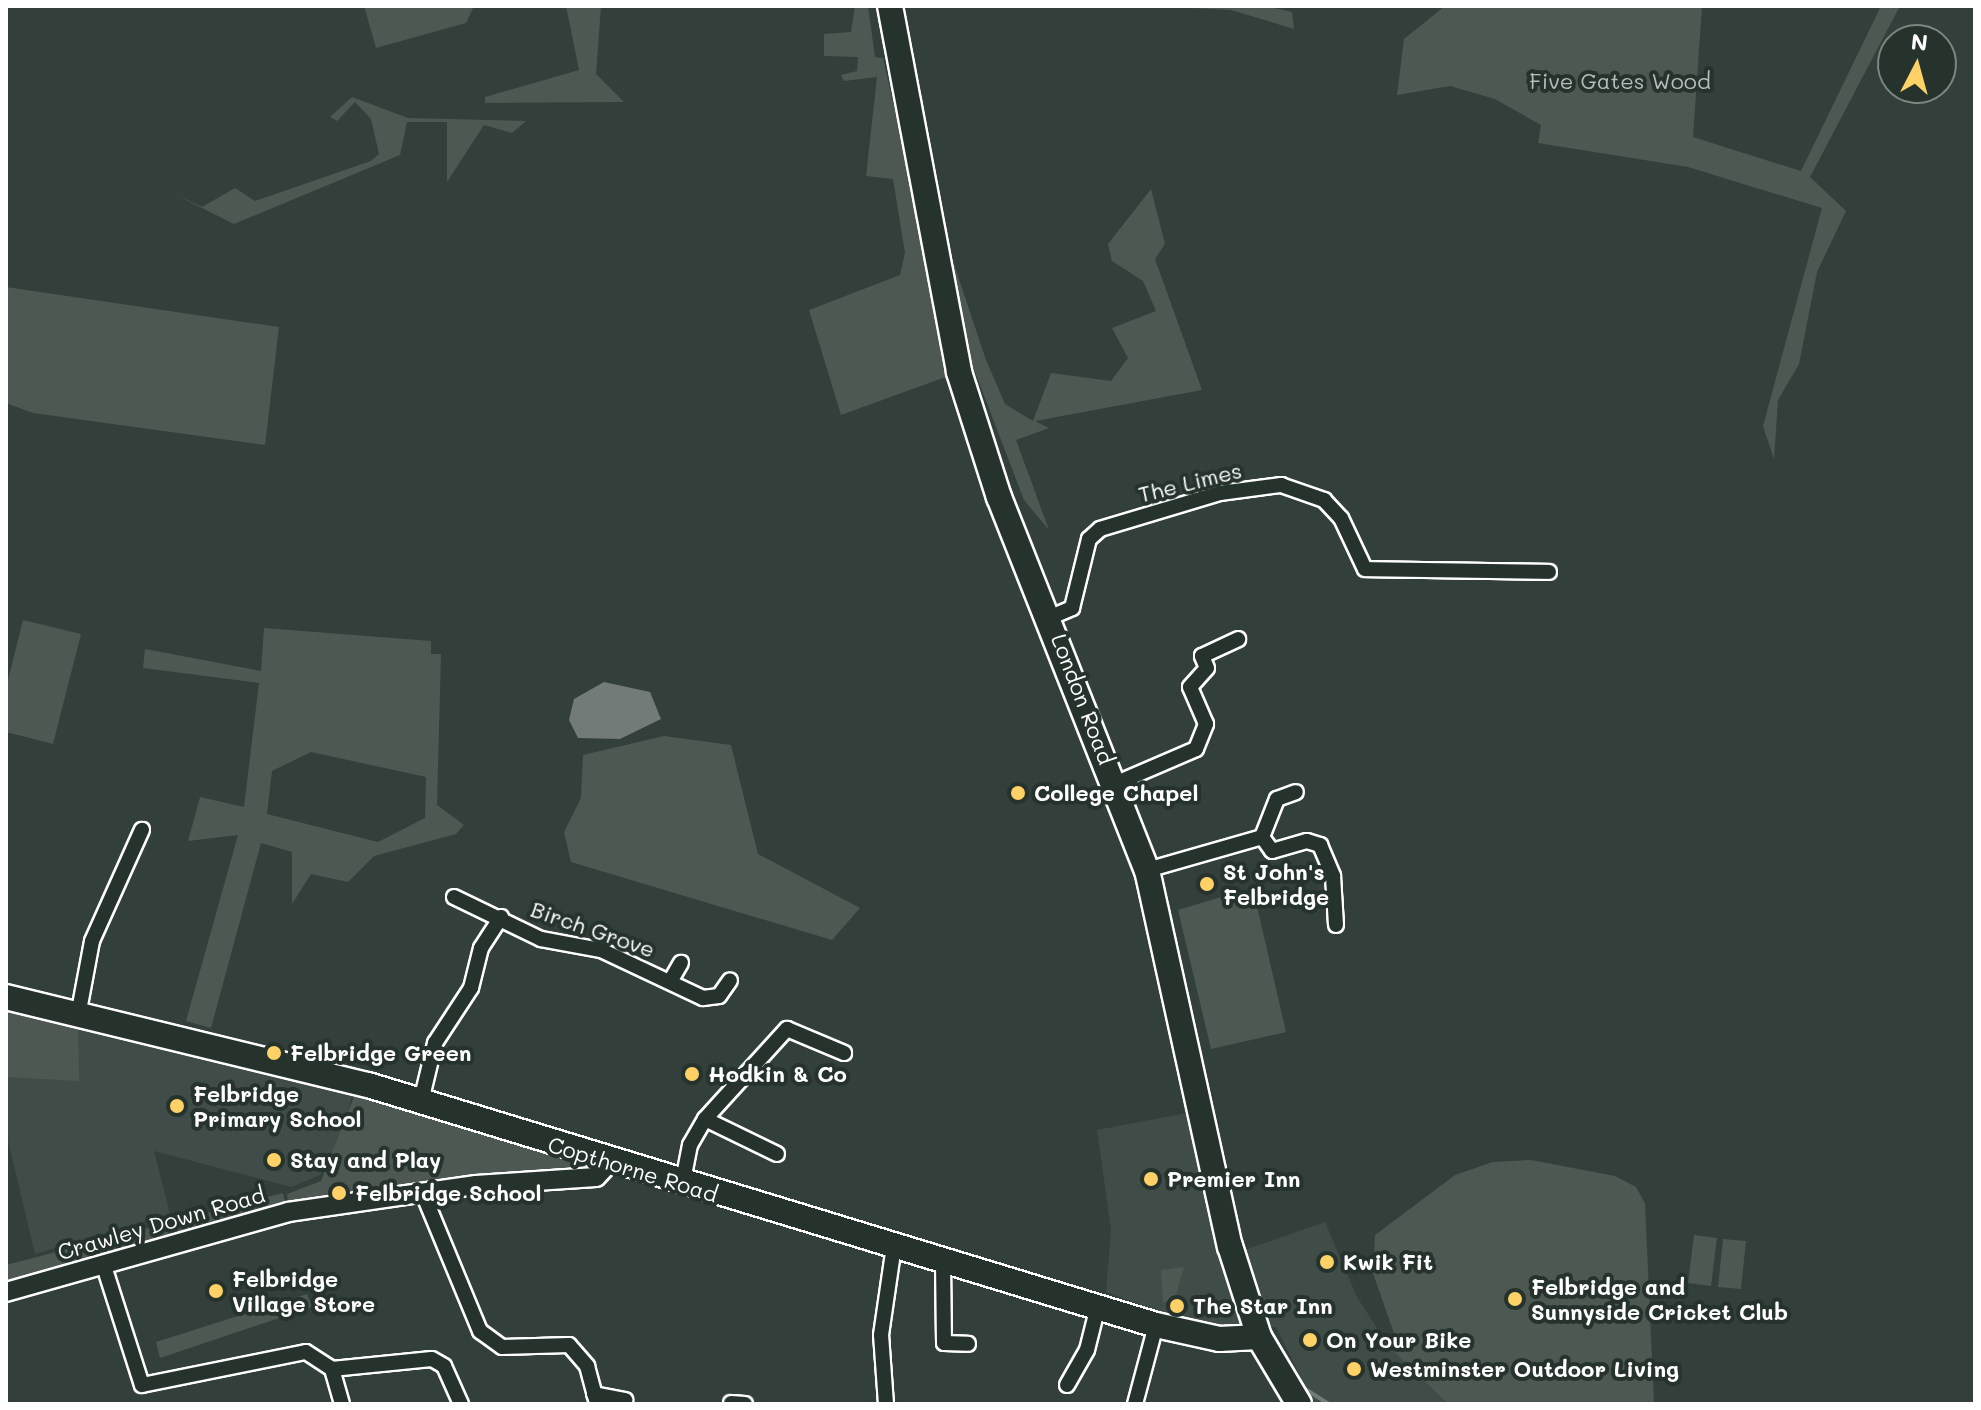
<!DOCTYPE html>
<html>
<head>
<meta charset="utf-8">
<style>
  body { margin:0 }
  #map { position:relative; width:1981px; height:1410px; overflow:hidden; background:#333f3a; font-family:Mali,sans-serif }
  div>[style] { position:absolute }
  .built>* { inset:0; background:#404c47 }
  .green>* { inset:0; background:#4d5853 }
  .water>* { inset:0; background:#737b78 }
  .stream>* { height:4px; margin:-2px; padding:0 2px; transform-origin:2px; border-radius:2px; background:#737b78 }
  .roads { filter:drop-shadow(2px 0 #fff) drop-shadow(-2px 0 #fff) drop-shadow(0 2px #fff) drop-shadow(0 -2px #fff) }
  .minor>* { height:14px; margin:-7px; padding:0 7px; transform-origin:7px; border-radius:7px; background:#26332d }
  .tertiary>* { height:18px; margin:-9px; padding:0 9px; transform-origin:9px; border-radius:9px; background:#26332d }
  .trunk>* { height:24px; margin:-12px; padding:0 12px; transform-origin:12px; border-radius:12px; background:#26332d }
  .dots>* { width:22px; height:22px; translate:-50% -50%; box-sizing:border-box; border:4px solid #26332d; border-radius:50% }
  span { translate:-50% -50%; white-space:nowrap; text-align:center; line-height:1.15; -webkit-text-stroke:8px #26332d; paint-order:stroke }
  .park-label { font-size:22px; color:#b8bcba }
  .street-label { font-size:22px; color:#fff }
  .poi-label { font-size:22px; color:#fff; font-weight:700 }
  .left { translate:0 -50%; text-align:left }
  .frame { position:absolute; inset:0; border:8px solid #fff; pointer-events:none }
  .north { position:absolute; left:1877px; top:24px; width:80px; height:80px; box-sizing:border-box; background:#26332d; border:2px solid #7d8581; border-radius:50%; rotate:6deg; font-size:22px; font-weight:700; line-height:32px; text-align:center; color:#fff }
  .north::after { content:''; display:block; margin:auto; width:28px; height:36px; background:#ffd166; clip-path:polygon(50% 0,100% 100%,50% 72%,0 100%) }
</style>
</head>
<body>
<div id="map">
  <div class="built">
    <i style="clip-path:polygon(6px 997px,356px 1082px,339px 1142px,320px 1175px,291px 1187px,154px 1151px,170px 1214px,35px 1254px,6px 1132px)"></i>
    <i style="clip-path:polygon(1192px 1112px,1219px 1259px,1325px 1222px,1357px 1297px,1390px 1348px,1448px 1404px,1314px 1404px,1276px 1327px,1191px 1323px,1106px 1292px,1111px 1230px,1097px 1130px)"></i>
  </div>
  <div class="green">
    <i style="clip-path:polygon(364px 6px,474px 6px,466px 23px,376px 48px)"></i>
    <i style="clip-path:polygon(566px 6px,601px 6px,596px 74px,624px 102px,485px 103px,485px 97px,579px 70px)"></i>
    <i style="clip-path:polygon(855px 6px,868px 6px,875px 57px,883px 58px,898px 124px,924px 128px,951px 255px,986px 360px,1005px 404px,1033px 421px,1051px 373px,1111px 381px,1128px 358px,1112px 328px,1156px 311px,1143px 281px,1112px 261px,1108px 244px,1151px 189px,1165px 244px,1155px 259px,1202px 390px,1035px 421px,1049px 428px,1016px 440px,1049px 530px,1024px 500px,973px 367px,841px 415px,809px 310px,900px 275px,905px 253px,893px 179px,866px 176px,877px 77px,844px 81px,841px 75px,857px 71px,858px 57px,824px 56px,824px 34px,851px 32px)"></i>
    <i style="clip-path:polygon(1152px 6px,1265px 6px,1292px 12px,1294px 29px,1231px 10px)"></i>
    <i style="clip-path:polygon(1445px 6px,1702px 6px,1693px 137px,1801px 171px,1881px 6px,1900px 6px,1810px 177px,1846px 211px,1817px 272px,1799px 364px,1778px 400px,1774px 459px,1763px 426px,1822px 208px,1688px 167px,1538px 143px,1541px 125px,1495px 99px,1450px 86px,1397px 95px,1404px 39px)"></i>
    <i style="clip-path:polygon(352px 97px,408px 118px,526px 121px,512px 133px,484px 125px,447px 182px,447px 122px,407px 122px,400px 155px,234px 224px,170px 192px,202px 207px,235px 188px,255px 201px,371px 161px,379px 154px,371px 119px,355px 102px,337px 121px,330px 117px)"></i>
    <i style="clip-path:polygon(6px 287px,279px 327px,265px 445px,33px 413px,6px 403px)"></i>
    <i style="clip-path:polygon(23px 620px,81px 634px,53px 744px,6px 732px,6px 688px)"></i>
    <i style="clip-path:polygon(evenodd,264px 628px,431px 641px,431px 654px,441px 654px,437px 805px,464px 825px,456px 834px,374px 856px,348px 882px,311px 874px,292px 904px,292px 852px,261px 843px,211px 1028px,186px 1021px,238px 835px,188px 841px,200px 797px,244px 807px,259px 683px,143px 668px,145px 649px,261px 671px,264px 628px,311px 752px,426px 777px,425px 818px,378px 842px,267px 814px,272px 771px,311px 752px)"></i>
    <i style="clip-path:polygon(664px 736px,731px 745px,758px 854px,860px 908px,832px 940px,571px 862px,564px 832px,581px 798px,583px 755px)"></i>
    <i style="clip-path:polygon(1238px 892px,1241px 905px,1256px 902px,1286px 1032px,1211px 1049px,1178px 910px)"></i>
    <i style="clip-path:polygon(6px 997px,78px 1016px,79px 1081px,6px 1077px)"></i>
    <i style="clip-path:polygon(355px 1094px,581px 1161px,582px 1171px,288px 1202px,287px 1194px,321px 1181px)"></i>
    <i style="clip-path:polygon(1531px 1160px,1615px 1176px,1636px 1187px,1645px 1203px,1654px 1404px,1448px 1404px,1390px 1348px,1397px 1342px,1373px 1273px,1375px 1235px,1455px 1175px,1493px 1162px)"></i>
    <i style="clip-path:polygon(283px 1193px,285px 1202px,6px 1283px,6px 1265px)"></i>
    <i style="clip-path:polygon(1694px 1235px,1717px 1238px,1711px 1286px,1688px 1283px)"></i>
    <i style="clip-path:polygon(1723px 1239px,1746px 1241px,1741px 1289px,1718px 1287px)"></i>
    <i style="clip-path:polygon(1184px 1267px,1174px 1302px,1163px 1302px,1161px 1270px)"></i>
    <i style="clip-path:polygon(307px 1294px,312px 1307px,160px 1358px,156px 1342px)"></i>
  </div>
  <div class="water">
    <i style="clip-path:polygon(604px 682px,650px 692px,661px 719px,620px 739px,578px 738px,569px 720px,574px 699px)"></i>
  </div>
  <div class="stream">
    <i style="left:1305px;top:1389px;width:28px;rotate:32deg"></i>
  </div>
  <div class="roads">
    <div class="minor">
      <i style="left:1051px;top:617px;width:23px;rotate:-23deg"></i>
      <i style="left:1072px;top:608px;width:71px;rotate:-76.2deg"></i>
      <i style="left:1089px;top:539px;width:15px;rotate:-42deg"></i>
      <i style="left:1100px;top:529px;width:125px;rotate:-16.7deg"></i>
      <i style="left:1220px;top:493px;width:62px;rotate:-7.5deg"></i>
      <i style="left:1281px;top:485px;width:46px;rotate:19.2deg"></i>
      <i style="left:1324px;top:500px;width:25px;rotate:47deg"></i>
      <i style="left:1341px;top:518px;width:56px;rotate:64.8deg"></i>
      <i style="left:1365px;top:569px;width:184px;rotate:0.9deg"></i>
      <i style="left:1117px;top:783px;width:86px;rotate:-23.3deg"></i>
      <i style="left:1196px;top:749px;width:27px;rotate:-68deg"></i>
      <i style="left:1206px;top:724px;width:40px;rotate:-113.4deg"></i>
      <i style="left:1190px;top:687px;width:25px;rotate:-48deg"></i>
      <i style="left:1207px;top:668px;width:13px;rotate:-113deg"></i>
      <i style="left:1202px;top:656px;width:40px;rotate:-25deg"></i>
      <i style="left:1262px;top:837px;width:17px;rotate:54deg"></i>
      <i style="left:1272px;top:851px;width:36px;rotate:-16deg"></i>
      <i style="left:1307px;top:841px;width:14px;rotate:17deg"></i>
      <i style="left:1320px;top:845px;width:34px;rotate:67deg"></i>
      <i style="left:1333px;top:876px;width:49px;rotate:86.5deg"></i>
      <i style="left:1147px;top:870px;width:120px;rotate:-16deg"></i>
      <i style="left:1262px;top:837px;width:41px;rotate:-68.5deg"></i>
      <i style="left:1277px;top:799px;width:20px;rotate:-20deg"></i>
      <i style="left:454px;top:897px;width:97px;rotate:25.8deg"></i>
      <i style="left:541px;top:939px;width:61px;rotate:10.4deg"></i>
      <i style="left:601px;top:950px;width:113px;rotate:25.2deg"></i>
      <i style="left:703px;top:998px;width:16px;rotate:-7deg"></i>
      <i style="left:719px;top:996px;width:19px;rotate:-55deg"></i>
      <i style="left:671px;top:980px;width:20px;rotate:-60deg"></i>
      <i style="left:78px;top:1016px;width:76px;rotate:-79.4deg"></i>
      <i style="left:92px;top:941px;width:122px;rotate:-65.8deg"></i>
      <i style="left:421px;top:1101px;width:60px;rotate:-76.4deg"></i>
      <i style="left:435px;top:1043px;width:66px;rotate:-56.8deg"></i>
      <i style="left:471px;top:988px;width:41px;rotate:-76deg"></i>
      <i style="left:481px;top:948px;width:37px;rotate:-57deg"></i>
      <i style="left:705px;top:1119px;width:80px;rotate:25.9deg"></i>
      <i style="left:682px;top:1186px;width:42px;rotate:-79deg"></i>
      <i style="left:690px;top:1145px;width:30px;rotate:-60deg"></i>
      <i style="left:705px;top:1119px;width:122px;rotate:-47.7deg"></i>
      <i style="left:787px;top:1029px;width:62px;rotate:22.8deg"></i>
      <i style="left:422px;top:1191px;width:152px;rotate:67.5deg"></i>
      <i style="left:480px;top:1331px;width:27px;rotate:36deg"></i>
      <i style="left:502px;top:1347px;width:67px;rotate:-1.7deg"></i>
      <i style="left:569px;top:1345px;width:28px;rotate:49deg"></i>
      <i style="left:587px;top:1366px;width:39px;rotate:75deg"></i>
      <i style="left:943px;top:1261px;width:82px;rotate:89.3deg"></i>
      <i style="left:944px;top:1343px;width:24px;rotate:2deg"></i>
      <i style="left:103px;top:1263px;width:128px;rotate:72.3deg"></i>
      <i style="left:142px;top:1385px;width:167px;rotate:-11.4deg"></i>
      <i style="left:306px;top:1352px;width:31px;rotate:33deg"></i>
      <i style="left:332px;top:1369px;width:36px;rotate:74deg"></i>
      <i style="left:332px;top:1369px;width:100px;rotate:-5.7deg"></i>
      <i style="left:432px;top:1359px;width:14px;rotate:30deg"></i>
      <i style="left:444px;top:1366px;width:42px;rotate:65.9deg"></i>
      <i style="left:1067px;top:1385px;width:40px;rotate:-60.3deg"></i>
      <i style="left:1087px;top:1350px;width:45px;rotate:-76deg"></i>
      <i style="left:594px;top:1394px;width:32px;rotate:11deg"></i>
      <i style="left:731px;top:1403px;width:14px;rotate:4deg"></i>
      <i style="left:886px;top:1404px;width:69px;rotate:-94.1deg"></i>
      <i style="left:881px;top:1335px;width:90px;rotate:-81.7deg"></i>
      <i style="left:1135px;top:1404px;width:82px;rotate:-75.1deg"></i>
    </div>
    <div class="tertiary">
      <i style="left:6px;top:1292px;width:293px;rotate:-15.8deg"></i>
      <i style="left:288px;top:1212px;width:190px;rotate:-8.2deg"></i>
      <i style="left:476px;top:1185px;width:120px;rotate:-3.8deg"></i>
      <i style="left:596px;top:1177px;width:19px;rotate:-47deg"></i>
    </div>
    <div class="trunk">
      <i style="left:890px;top:6px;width:372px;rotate:79.3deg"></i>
      <i style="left:959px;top:372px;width:131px;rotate:72.3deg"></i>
      <i style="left:999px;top:497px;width:401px;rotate:68.4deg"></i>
      <i style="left:1147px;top:870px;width:385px;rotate:77.6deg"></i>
      <i style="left:1230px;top:1246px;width:96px;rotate:72.3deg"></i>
      <i style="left:1259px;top:1337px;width:78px;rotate:59.2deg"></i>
      <i style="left:6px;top:997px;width:373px;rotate:13.7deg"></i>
      <i style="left:368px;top:1085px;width:824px;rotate:16.94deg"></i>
      <i style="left:1156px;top:1325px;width:65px;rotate:12.5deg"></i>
      <i style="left:1219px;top:1339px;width:40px;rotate:-2.9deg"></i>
    </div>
  </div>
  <div class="dots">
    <i style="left:1018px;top:793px;background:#ffd166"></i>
    <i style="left:1207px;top:884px;background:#ffd166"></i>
    <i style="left:274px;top:1053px;background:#ffd166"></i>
    <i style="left:692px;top:1074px;background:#ffd166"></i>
    <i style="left:177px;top:1106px;background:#ffd166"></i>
    <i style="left:274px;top:1160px;background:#ffd166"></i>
    <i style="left:1151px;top:1179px;background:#ffd166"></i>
    <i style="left:339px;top:1193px;background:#ffd166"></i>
    <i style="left:1327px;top:1262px;background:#ffd166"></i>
    <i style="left:216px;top:1291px;background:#ffd166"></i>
    <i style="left:1515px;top:1299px;background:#ffd166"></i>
    <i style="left:1177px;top:1306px;background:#ffd166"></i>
    <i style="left:1310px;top:1340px;background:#ffd166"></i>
    <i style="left:1354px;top:1369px;background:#ffd166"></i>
  </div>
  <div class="park-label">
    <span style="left:1620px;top:81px">Five Gates Wood</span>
  </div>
  <div class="street-label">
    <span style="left:1190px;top:482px;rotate:-14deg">The Limes</span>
    <span style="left:1083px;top:699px;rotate:69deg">London Road</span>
    <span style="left:593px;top:929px;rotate:19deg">Birch Grove</span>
    <span style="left:633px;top:1169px;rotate:17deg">Copthorne Road</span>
    <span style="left:161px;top:1223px;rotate:-16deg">Crawley Down Road</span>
  </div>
  <div class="poi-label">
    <span class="left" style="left:1034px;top:793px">College Chapel</span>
    <span class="left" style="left:1223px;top:884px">St John's<br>Felbridge</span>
    <span class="left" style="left:290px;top:1053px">Felbridge Green</span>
    <span class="left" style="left:708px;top:1074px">Hodkin &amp; Co</span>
    <span class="left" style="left:193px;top:1106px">Felbridge<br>Primary School</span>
    <span class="left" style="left:290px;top:1160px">Stay and Play</span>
    <span class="left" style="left:1167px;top:1179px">Premier Inn</span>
    <span class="left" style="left:355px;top:1193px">Felbridge School</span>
    <span class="left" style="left:1343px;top:1262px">Kwik Fit</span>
    <span class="left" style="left:232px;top:1291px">Felbridge<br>Village Store</span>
    <span class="left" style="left:1531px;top:1299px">Felbridge and<br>Sunnyside Cricket Club</span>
    <span class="left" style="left:1193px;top:1306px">The Star Inn</span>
    <span class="left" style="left:1326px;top:1340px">On Your Bike</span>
    <span class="left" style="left:1370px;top:1369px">Westminster Outdoor Living</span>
  </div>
  <div class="frame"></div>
  <div class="north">N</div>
</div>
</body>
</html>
